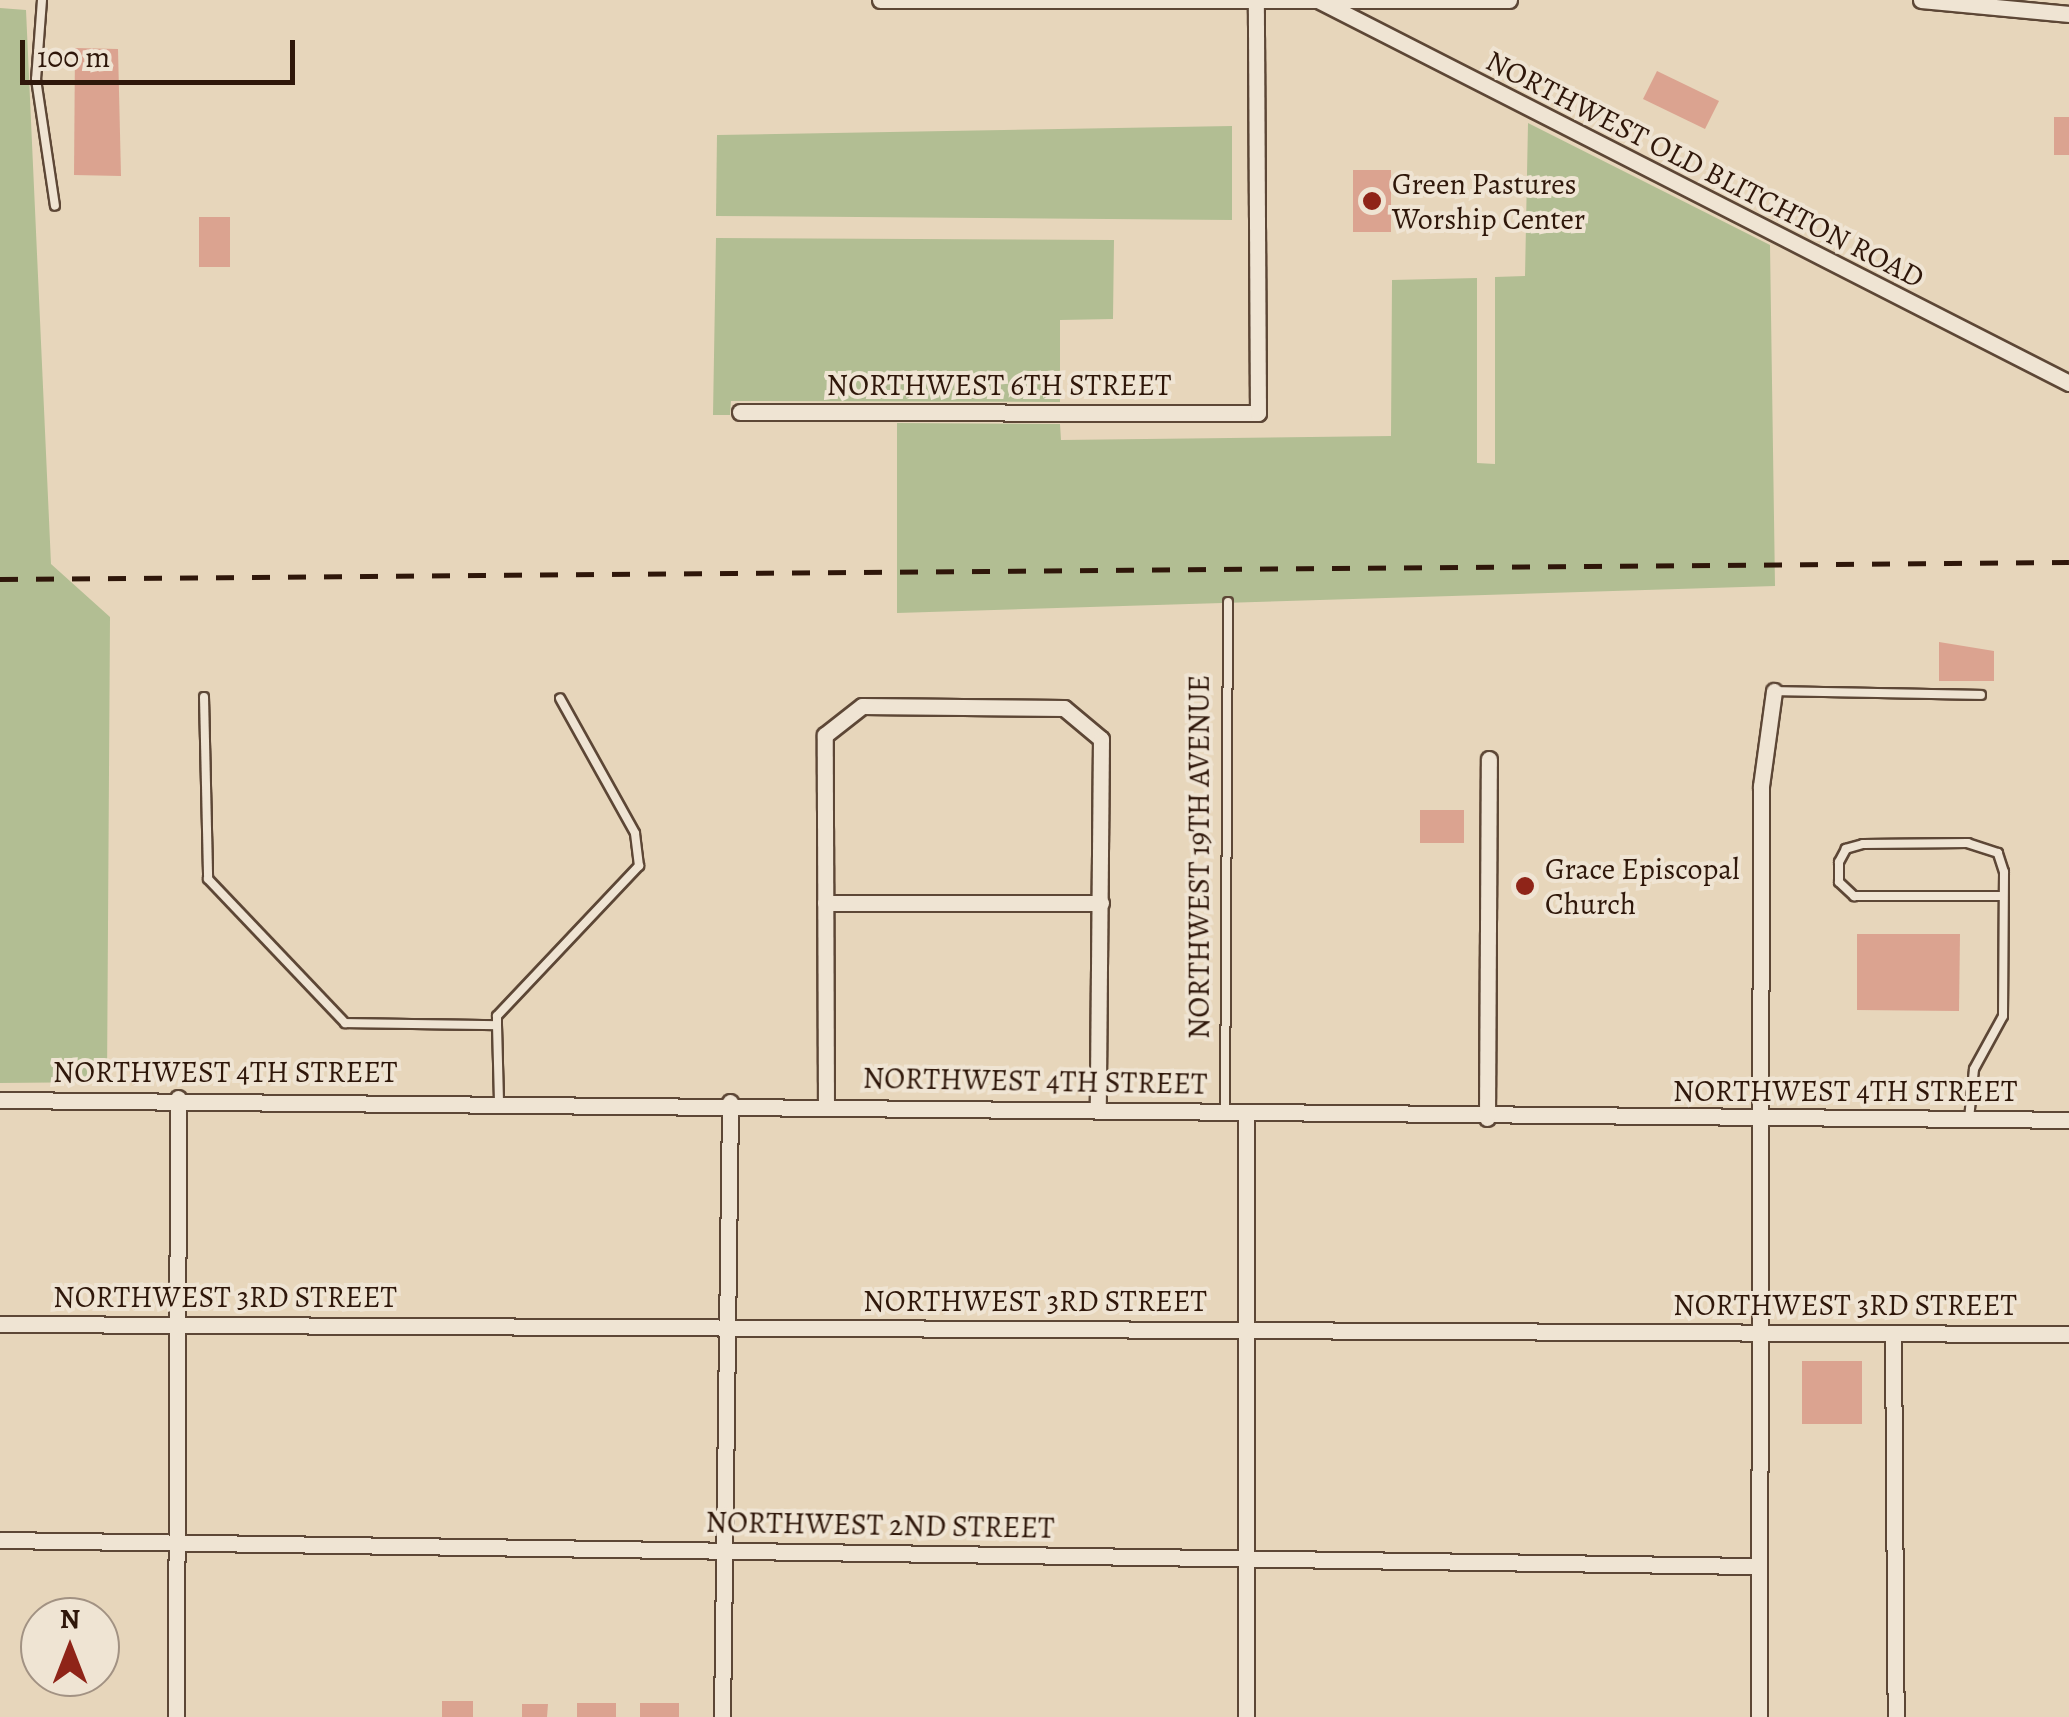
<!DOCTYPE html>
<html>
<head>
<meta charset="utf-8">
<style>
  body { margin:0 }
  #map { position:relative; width:2069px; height:1717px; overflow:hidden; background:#e7d6bb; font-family:Alegreya,serif }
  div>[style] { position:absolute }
  .green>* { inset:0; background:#b2be93 }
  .building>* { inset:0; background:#dba390 }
  .roads { filter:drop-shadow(2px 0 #5d4736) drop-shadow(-2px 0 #5d4736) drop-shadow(0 2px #5d4736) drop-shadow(0 -2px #5d4736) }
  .service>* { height:8px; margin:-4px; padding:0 4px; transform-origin:4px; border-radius:4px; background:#efe4d3 }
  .minor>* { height:15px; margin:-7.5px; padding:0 7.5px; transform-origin:7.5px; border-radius:7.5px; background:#efe4d3 }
  .rail>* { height:5px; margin-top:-2.5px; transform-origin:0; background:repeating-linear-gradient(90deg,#2f170a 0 18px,transparent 0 36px) }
  .dots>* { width:28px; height:28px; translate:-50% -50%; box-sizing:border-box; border:5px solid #efe4d3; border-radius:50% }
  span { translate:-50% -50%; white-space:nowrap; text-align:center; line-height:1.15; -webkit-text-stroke:8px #efe4d3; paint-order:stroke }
  .street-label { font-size:30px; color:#2f170a }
  .poi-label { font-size:30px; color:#2f170a }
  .left { translate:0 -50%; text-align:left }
  .north { position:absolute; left:20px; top:1597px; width:100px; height:100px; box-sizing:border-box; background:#efe4d3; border:2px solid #a29283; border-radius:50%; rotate:0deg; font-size:28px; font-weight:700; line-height:40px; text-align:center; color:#2f170a }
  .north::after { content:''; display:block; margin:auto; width:35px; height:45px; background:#8f2418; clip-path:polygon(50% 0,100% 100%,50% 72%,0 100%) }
  .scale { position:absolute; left:20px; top:40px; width:275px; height:45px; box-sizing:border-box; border:5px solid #2f170a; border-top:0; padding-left:12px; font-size:30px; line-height:35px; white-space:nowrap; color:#2f170a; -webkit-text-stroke:8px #efe4d3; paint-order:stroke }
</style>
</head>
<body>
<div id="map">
  <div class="green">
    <i style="clip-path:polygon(0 8px,26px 10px,51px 564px,110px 617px,107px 1082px,0 1083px)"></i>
    <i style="clip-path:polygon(1528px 123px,1770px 245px,1775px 586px,897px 613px,897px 423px,1060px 424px,1061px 440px,1391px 436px,1392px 280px,1477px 278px,1477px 463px,1495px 464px,1495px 277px,1525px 276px)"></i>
    <i style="clip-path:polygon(1232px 126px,1232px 220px,716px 216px,717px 135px)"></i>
    <i style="clip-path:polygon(716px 238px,1114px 240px,1113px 319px,1060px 320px,1060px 402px,731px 401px,730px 415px,713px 415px)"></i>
  </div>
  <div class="building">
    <i style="clip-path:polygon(75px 48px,118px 49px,121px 176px,74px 175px)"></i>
    <i style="clip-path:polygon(1657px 71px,1719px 101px,1705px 129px,1643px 99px)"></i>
    <i style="clip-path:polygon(2054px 117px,2069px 117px,2069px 155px,2054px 155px)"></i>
    <i style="clip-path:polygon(1353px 170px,1391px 170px,1391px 232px,1353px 232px)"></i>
    <i style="clip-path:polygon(199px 217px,230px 217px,230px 267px,199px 267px)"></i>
    <i style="clip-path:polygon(1939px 642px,1994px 651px,1994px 681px,1939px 681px)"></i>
    <i style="clip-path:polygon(1420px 810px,1464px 810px,1464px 843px,1420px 843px)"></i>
    <i style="clip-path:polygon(1857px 934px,1960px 934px,1959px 1011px,1857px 1010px)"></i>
    <i style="clip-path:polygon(1802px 1361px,1862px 1361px,1862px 1424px,1802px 1424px)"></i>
    <i style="clip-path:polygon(442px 1701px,473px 1701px,473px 1717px,442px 1717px)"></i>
    <i style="clip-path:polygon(577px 1703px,616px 1703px,616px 1717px,577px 1717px)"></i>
    <i style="clip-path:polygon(640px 1703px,679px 1703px,679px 1717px,640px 1717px)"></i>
    <i style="clip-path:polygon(522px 1704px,548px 1704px,547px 1717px,522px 1717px)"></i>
  </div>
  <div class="roads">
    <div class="service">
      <i style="left:42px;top:0;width:79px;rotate:94.3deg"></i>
      <i style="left:36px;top:79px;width:128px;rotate:81.5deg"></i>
      <i style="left:1774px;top:691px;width:207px;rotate:1.1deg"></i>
      <i style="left:204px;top:697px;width:182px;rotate:88.7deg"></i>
      <i style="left:208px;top:879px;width:199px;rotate:46.4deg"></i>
      <i style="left:345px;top:1023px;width:152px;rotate:0.8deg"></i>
      <i style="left:497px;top:1025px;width:75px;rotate:88.5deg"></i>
      <i style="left:497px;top:1025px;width:9px;rotate:-90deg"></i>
      <i style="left:497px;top:1016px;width:207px;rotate:-46.6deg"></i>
      <i style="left:639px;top:866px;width:33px;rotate:-97deg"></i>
      <i style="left:635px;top:833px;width:154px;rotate:-119.1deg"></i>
      <i style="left:1225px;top:1113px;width:511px;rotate:-89.66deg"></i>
      <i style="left:1969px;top:1119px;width:50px;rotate:-84.3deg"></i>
      <i style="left:1974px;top:1069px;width:60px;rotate:-61.3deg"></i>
      <i style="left:2003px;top:1016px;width:144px;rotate:-89.6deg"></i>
      <i style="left:2004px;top:872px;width:20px;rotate:-108deg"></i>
      <i style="left:1998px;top:853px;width:32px;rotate:-162deg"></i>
      <i style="left:1968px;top:843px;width:105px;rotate:179.5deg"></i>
      <i style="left:1863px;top:844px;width:18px;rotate:164deg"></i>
      <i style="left:1846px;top:849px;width:15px;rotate:118deg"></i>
      <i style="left:1839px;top:862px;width:20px;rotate:90deg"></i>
      <i style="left:1839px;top:882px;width:21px;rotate:43deg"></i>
      <i style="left:1854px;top:896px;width:149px"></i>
    </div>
    <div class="minor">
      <i style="left:880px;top:0;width:629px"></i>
      <i style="left:1318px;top:0;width:843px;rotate:27.02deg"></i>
      <i style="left:1921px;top:0;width:149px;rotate:5.4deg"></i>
      <i style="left:740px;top:412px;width:518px;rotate:0.11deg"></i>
      <i style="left:1258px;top:413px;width:413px;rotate:-90.3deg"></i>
      <i style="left:825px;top:903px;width:276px"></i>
      <i style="left:0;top:1100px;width:2069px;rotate:0.55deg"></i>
      <i style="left:826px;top:1104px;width:369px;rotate:-90.2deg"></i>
      <i style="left:825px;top:735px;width:47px;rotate:-38.1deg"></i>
      <i style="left:862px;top:706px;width:202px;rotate:0.6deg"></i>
      <i style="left:1064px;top:708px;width:48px;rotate:40deg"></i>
      <i style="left:1101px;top:739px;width:371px;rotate:90.5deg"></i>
      <i style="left:1246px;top:1113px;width:604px;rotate:90deg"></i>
      <i style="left:1487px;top:1118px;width:359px;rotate:-89.7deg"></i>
      <i style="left:0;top:1324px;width:2069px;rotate:0.28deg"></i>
      <i style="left:1893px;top:1333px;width:384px;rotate:89.6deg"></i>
      <i style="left:0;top:1540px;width:1759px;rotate:0.85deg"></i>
      <i style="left:176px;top:1717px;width:619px;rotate:-89.81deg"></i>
      <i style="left:722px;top:1717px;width:615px;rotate:-89.25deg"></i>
      <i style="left:1759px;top:1717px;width:931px;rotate:-89.88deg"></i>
      <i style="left:1761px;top:786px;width:96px;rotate:-82.2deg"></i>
    </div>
  </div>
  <div class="rail">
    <i style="left:0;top:579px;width:2069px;rotate:-0.47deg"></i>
  </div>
  <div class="dots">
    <i style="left:1372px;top:201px;background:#8f2418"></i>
    <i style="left:1525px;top:886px;background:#8f2418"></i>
  </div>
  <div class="street-label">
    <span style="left:1705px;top:169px;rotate:27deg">NORTHWEST OLD BLITCHTON ROAD</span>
    <span style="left:999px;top:385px">NORTHWEST 6TH STREET</span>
    <span style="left:1199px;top:857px;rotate:-90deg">NORTHWEST 19TH AVENUE</span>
    <span style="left:225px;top:1072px">NORTHWEST 4TH STREET</span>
    <span style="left:1035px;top:1081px;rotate:1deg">NORTHWEST 4TH STREET</span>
    <span style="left:1845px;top:1091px">NORTHWEST 4TH STREET</span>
    <span style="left:225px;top:1297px">NORTHWEST 3RD STREET</span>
    <span style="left:1035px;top:1301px">NORTHWEST 3RD STREET</span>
    <span style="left:1845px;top:1305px">NORTHWEST 3RD STREET</span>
    <span style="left:880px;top:1525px;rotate:1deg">NORTHWEST 2ND STREET</span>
  </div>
  <div class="poi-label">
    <span class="left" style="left:1392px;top:201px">Green Pastures<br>Worship Center</span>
    <span class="left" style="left:1545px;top:886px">Grace Episcopal<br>Church</span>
  </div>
  <div class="north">N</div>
  <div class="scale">100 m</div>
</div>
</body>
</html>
